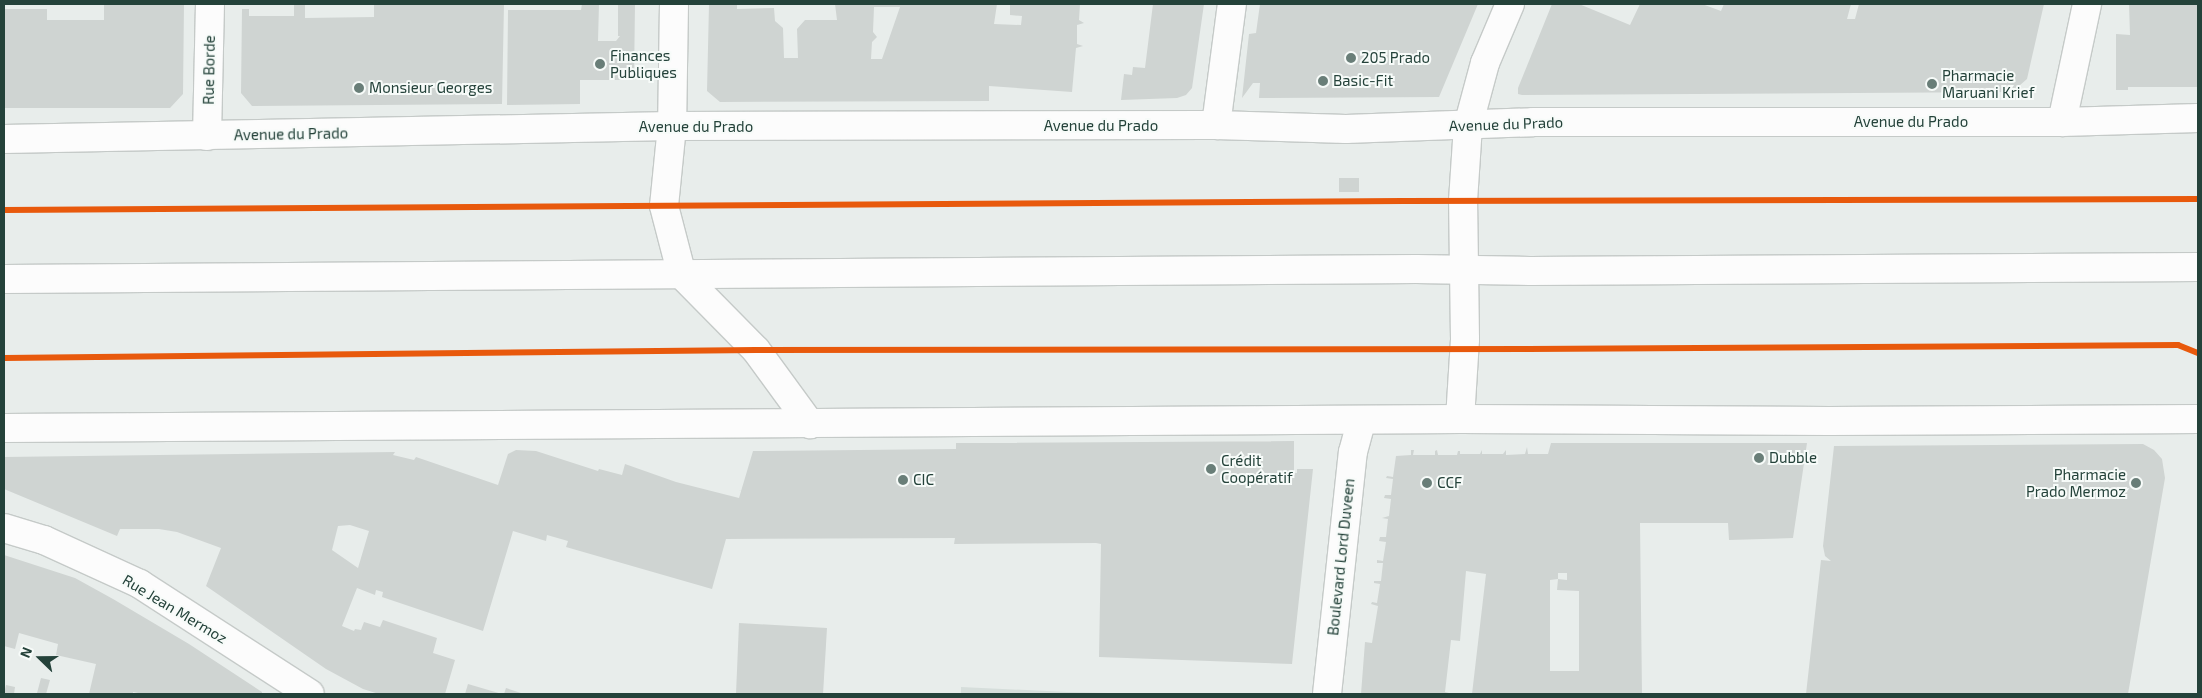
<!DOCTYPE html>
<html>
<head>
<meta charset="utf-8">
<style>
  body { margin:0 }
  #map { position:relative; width:2202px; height:698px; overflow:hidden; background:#e8edeb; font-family:"Exo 2",sans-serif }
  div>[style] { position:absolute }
  .built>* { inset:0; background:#d6dedb }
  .building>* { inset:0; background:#cfd4d2 }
  .roads { filter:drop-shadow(1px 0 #c5cac8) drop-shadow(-1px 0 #c5cac8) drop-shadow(0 1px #c5cac8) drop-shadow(0 -1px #c5cac8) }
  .street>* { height:28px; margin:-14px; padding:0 14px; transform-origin:14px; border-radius:14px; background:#fcfcfc }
  .secondary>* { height:28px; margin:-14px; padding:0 14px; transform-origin:14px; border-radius:14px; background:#fcfcfc }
  .cycleway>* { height:6px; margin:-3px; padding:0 3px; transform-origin:3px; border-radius:3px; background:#e8590c }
  .dots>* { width:14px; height:14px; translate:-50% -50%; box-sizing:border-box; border:2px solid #f7fbf9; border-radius:50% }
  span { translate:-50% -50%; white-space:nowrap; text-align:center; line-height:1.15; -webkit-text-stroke:4px #f7fbf9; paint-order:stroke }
  .poi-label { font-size:15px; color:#24423a }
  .left { translate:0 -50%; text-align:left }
  .right { translate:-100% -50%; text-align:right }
  .street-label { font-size:15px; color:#24423a }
  .frame { position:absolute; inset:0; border:5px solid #24423a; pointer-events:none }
  .north { position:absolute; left:15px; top:633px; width:50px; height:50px; -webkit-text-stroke:4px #f7fbf9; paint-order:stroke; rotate:292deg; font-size:14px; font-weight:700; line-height:20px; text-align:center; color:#24423a }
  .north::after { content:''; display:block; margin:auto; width:18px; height:22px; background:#24423a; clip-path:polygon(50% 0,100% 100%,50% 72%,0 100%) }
</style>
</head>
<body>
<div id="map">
  <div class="built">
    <i style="clip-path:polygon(961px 687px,1067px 692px,1149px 694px,961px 694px)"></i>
  </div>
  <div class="building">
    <i style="clip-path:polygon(104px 4px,184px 4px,183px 94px,170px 108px,4px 108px,4px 9px,47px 9px,47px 20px,104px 20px)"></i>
    <i style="clip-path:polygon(294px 4px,305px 4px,305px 18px,374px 17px,374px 4px,504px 4px,502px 104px,252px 106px,241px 93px,242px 9px,249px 9px,249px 16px,294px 16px)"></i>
    <i style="clip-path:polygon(582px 4px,599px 4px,598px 41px,616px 41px,620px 36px,618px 36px,618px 4px,635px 4px,634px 80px,580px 80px,580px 104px,507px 105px,508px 10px,581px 10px)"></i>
    <i style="clip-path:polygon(evenodd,709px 4px,737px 4px,737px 9px,774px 8px,775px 21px,783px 28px,784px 58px,798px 58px,797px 29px,805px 20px,837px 20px,835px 4px,997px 4px,994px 24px,1021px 25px,1022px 16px,1010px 15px,1010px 5px,1080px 4px,1079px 20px,1084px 23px,1077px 25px,1077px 44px,1083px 46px,1076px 48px,1072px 92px,989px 86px,989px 101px,720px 102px,707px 91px,709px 4px,874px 7px,900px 7px,882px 59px,871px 59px,872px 42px,877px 37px,873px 32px,874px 7px)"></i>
    <i style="clip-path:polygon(1153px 4px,1204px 4px,1192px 88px,1186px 95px,1177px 98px,1121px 100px,1124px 74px,1132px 75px,1133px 67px,1145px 68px)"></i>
    <i style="clip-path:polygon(1260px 4px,1478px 4px,1439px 97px,1259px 98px,1260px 83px,1253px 83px,1242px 98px,1249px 34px,1256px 33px)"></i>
    <i style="clip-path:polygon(1552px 4px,1579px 4px,1630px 25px,1640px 4px,1702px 4px,1721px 11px,1724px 4px,1851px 4px,1847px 19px,1855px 19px,1859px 4px,2044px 4px,2027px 79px,2012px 92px,1522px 95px,1518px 94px,1518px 88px)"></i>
    <i style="clip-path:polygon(2129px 4px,2198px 4px,2198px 87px,2128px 87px,2128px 90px,2116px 90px,2116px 34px,2130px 35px)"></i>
    <i style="clip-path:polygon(1339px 178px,1359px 178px,1359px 192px,1339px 192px)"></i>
    <i style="clip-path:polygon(evenodd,1294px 441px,1294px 473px,1297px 473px,1297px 469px,1313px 469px,1292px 664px,1099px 657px,1101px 544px,1096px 543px,954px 544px,955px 538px,726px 539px,712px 589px,566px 547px,568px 541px,547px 535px,546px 541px,513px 531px,483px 631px,382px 597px,383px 592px,376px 590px,375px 595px,357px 588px,342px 626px,354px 631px,355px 629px,361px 630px,364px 622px,380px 627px,383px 620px,437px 638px,433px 653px,455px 660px,445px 694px,379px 694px,363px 689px,326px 669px,206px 586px,221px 548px,177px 532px,159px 529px,120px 529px,117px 536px,4px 489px,4px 457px,395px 452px,393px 455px,414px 460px,416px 457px,498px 485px,508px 454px,516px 450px,536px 451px,598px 471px,599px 469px,622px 475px,625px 464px,676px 482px,739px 498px,753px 451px,956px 449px,956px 443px,1294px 441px,350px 525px,369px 531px,358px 568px,332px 550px,338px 526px,350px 525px)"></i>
    <i style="clip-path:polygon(evenodd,1551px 443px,1807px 443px,1793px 538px,1729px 540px,1728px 523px,1640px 523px,1642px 694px,1472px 694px,1486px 574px,1466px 571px,1460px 641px,1451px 640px,1445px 692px,1453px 694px,1361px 694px,1365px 642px,1372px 643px,1378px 606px,1371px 604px,1372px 602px,1377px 603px,1380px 584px,1374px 583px,1374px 581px,1381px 581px,1383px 563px,1377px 563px,1377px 560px,1383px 561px,1386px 542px,1379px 541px,1380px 537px,1386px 537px,1388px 519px,1382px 518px,1389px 516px,1391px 499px,1384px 498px,1385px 495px,1391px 495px,1393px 479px,1386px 478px,1387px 476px,1393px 477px,1396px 456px,1411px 455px,1411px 450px,1414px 450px,1413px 455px,1435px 455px,1435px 451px,1437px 450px,1438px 455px,1457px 455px,1458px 451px,1460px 451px,1460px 454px,1480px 454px,1482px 450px,1482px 454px,1503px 454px,1506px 450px,1506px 455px,1525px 454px,1527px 447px,1528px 454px,1548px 454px,1551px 443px,1558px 573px,1567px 573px,1567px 580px,1558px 579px,1558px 573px,1551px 443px,1558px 579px,1557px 590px,1579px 591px,1579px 671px,1550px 671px,1550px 580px,1558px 579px)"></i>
    <i style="clip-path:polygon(2143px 444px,2154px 450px,2162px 459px,2165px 478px,2128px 694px,1806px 694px,1821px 560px,1831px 561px,1825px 556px,1823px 546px,1834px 446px)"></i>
    <i style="clip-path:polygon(4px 555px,75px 578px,113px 599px,189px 644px,262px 692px,262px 694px,143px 694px,133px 692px,133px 694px,89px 694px,96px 664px,56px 655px,58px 644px,19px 633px,15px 649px,4px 646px)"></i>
    <i style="clip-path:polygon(739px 623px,827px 628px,823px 694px,736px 694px)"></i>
    <i style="clip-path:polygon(41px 678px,50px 680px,46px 694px,37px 693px)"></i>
    <i style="clip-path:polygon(468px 684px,502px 694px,465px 694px)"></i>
    <i style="clip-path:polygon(6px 685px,15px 687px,14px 694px,4px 694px)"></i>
    <i style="clip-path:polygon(506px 688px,524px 694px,504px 694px)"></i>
  </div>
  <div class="roads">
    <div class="street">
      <i style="left:674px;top:4px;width:122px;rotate:90.9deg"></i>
      <i style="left:672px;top:126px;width:80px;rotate:95.7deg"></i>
      <i style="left:664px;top:206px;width:71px;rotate:75.4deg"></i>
      <i style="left:682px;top:275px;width:105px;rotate:45.4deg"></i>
      <i style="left:756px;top:350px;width:92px;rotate:53.9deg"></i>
      <i style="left:2062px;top:122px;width:121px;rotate:-78deg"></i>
      <i style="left:1216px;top:125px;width:122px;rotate:-82.5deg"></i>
      <i style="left:207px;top:136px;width:132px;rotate:-88.7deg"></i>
      <i style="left:4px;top:139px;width:668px;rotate:-1.11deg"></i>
      <i style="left:672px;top:126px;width:544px;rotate:-0.11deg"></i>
      <i style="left:1216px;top:125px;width:130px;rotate:1.8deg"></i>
      <i style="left:1346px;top:129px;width:187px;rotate:-2.1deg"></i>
      <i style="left:1533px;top:122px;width:529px"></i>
      <i style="left:2062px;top:122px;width:136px;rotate:-1.7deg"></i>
      <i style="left:1460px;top:419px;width:80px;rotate:-86.4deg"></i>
      <i style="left:1465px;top:339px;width:138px;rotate:-90.8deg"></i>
      <i style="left:1463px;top:201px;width:75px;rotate:-86.2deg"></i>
      <i style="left:1468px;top:126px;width:65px;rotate:-74.9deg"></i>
      <i style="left:1485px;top:63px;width:64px;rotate:-67deg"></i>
      <i style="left:4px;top:428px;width:1456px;rotate:-0.35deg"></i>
      <i style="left:1460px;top:419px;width:369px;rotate:0.3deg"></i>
      <i style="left:1829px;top:421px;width:369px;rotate:-0.3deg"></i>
      <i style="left:4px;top:528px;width:42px;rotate:16.7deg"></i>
      <i style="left:44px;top:540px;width:106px;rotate:24.6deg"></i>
      <i style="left:140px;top:584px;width:202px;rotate:32.9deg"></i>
      <i style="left:1327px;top:694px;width:243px;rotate:-83.9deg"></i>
      <i style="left:1353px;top:452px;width:31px;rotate:-75deg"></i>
    </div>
    <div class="secondary">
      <i style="left:4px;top:279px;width:1412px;rotate:-0.41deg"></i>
      <i style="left:1416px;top:269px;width:114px;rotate:1deg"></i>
      <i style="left:1530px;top:271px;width:668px;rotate:-0.34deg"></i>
    </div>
  </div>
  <div class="cycleway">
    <i style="left:4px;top:210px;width:1398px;rotate:-0.37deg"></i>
    <i style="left:1402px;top:201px;width:796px;rotate:-0.14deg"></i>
    <i style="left:4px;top:358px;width:752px;rotate:-0.61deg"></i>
    <i style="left:756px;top:350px;width:772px;rotate:-0.07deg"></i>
    <i style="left:1528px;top:349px;width:650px;rotate:-0.35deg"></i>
    <i style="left:2178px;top:345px;width:22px;rotate:22deg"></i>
  </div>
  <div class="dots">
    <i style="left:1351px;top:58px;background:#697e78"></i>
    <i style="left:600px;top:64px;background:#697e78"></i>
    <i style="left:1323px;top:81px;background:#697e78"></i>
    <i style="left:1932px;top:84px;background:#697e78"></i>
    <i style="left:359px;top:88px;background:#697e78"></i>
    <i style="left:1759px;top:458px;background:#697e78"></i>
    <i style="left:1211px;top:469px;background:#697e78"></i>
    <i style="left:903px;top:480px;background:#697e78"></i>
    <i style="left:1427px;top:483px;background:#697e78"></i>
    <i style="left:2136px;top:483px;background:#697e78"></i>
  </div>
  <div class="poi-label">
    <span class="left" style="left:610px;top:64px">Finances<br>Publiques</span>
    <span class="left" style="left:1361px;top:58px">205 Prado</span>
    <span class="left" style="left:1942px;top:84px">Pharmacie<br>Maruani Krief</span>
    <span class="left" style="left:1333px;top:81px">Basic-Fit</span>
    <span class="left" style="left:369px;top:88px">Monsieur Georges</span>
    <span class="left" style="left:1769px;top:458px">Dubble</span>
    <span class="left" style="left:1221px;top:469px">Crédit<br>Coopératif</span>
    <span class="right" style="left:2126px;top:483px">Pharmacie<br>Prado Mermoz</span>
    <span class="left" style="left:913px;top:480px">CIC</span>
    <span class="left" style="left:1437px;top:483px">CCF</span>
  </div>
  <div class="street-label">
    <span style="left:209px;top:70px;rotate:-89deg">Rue Borde</span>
    <span style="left:1911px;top:122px">Avenue du Prado</span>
    <span style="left:1506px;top:124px;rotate:-2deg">Avenue du Prado</span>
    <span style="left:1101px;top:126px">Avenue du Prado</span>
    <span style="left:696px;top:127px">Avenue du Prado</span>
    <span style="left:291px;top:134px;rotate:-1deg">Avenue du Prado</span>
    <span style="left:1341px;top:557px;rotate:-84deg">Boulevard Lord Duveen</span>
    <span style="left:175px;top:609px;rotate:31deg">Rue Jean Mermoz</span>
  </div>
  <div class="frame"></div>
  <div class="north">N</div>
</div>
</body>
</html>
